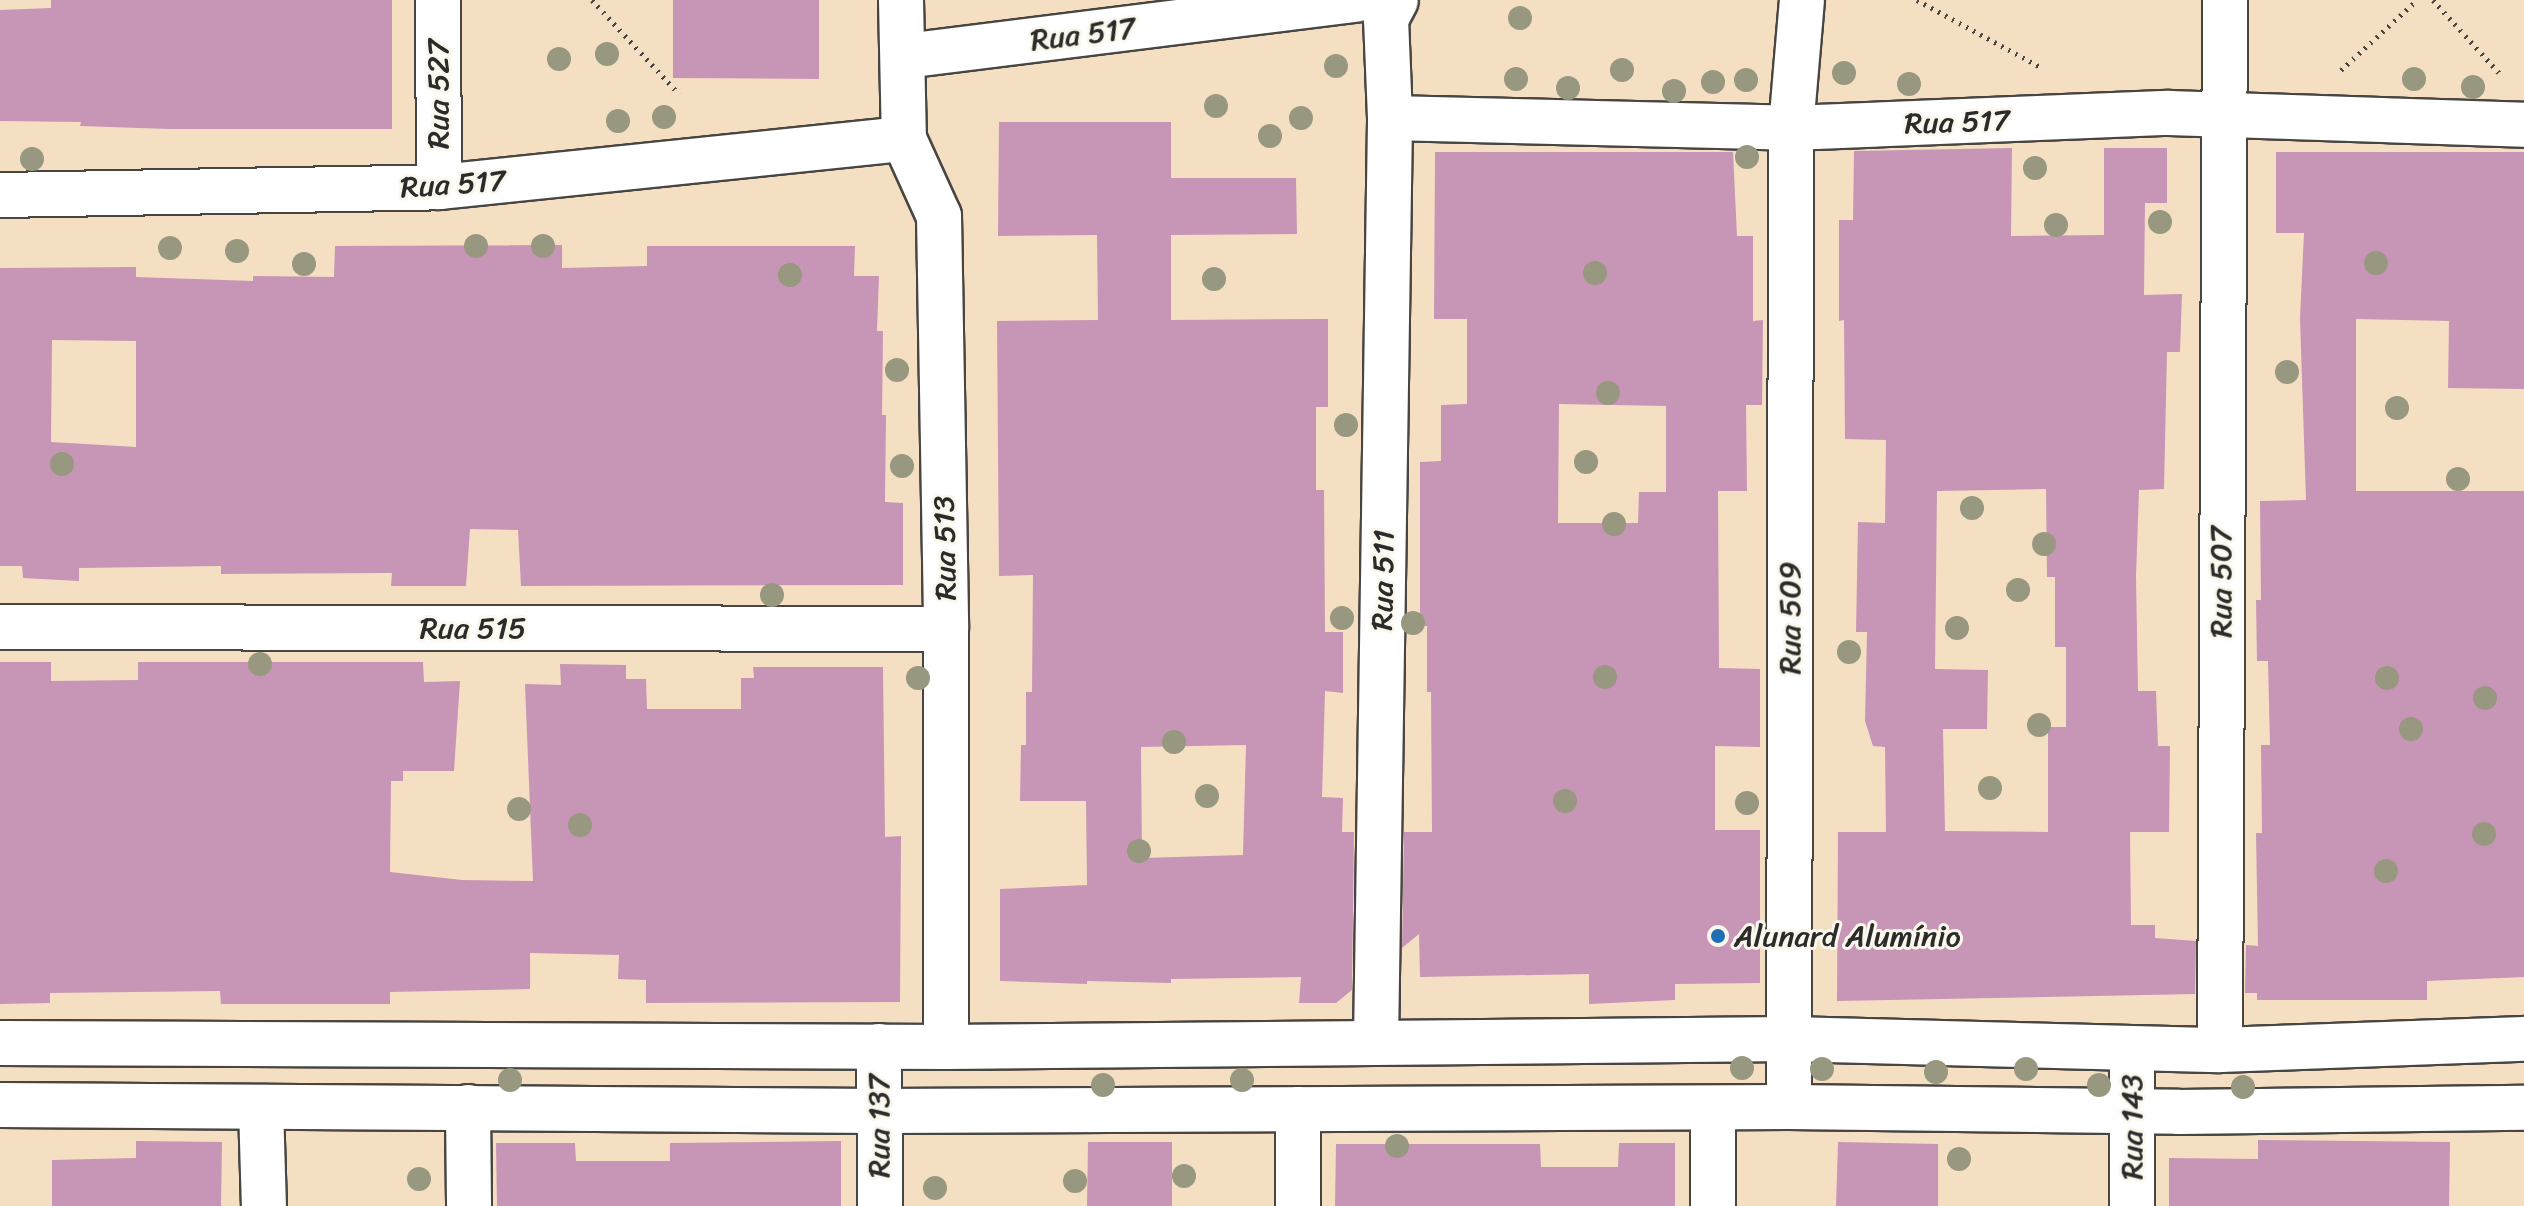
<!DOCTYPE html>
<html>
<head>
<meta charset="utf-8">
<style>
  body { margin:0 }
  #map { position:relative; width:2524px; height:1206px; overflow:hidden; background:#f4dfc3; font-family:Sriracha,sans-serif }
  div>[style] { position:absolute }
  .building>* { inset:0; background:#c795b5 }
  .path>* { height:5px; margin-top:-2.5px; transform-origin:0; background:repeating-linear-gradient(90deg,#494642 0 2px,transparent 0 8px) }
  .roads { filter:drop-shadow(2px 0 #494642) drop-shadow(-2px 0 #494642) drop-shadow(0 2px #494642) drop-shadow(0 -2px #494642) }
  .minor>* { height:44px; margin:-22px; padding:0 22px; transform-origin:22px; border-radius:22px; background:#fff }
  .trees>* { width:24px; height:24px; margin:-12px; border-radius:50%; background:#97987f }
  .dots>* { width:22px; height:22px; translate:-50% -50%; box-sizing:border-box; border:4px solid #fbf7ec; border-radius:50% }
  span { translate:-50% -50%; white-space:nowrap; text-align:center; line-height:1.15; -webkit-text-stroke:6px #fbf7ec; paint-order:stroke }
  .street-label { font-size:30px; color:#2b2b2b }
  .poi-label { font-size:30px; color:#2b2b2b }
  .left { translate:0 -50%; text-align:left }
</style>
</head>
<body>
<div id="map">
  <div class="building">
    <i style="clip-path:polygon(51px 0,392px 0,392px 129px,169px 129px,80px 126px,81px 122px,0 121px,0 10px,51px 8px)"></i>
    <i style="clip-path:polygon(673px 0,819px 0,819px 79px,673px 78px)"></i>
    <i style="clip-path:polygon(evenodd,999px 122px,1171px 122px,1171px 178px,1296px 178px,1297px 234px,1171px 235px,1171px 320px,1328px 319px,1328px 407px,1316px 407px,1316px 490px,1324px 490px,1325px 632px,1343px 632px,1343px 693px,1325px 691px,1322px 797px,1343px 798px,1342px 832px,1354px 832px,1352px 990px,1336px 1003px,1299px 1003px,1301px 977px,1171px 979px,1171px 983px,1087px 981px,1087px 984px,1000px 981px,1000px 889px,1087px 885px,1086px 801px,1020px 801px,1021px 745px,1026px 745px,1026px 692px,1032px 692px,1033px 575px,999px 576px,997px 321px,1098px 320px,1097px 235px,998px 236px,999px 122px,1246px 745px,1243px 855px,1142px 858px,1141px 747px,1246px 745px)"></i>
    <i style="clip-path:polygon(evenodd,2012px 148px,2011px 236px,2104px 235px,2104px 148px,2167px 148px,2167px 203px,2145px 203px,2144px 295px,2182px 294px,2180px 352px,2167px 352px,2164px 489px,2139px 490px,2136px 577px,2138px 691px,2156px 691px,2158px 746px,2170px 746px,2169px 832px,2130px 832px,2131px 925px,2155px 925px,2155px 938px,2196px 941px,2195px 994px,1837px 1001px,1838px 832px,1886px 832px,1885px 747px,1873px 746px,1865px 721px,1867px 632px,1856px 632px,1858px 522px,1885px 523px,1886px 440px,1845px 439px,1844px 320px,1839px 321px,1839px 220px,1853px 220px,1854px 151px,2012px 148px,2046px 489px,2047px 577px,2055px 577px,2055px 647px,2066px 647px,2066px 727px,2048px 727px,2048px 832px,1945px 831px,1943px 729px,1987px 729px,1988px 670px,1935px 669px,1937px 491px,2046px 489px)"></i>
    <i style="clip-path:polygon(evenodd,1435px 152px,1733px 152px,1737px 236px,1753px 236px,1753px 321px,1763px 320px,1762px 405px,1746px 405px,1747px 491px,1718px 491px,1719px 668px,1760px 669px,1760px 747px,1715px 746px,1715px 830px,1760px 830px,1760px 983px,1675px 984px,1675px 1000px,1589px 1004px,1589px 974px,1420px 977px,1419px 934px,1402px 948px,1404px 832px,1432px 832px,1431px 692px,1427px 692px,1427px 626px,1420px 626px,1420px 462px,1441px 461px,1441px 405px,1467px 404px,1467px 319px,1434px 319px,1435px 152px,1559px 404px,1666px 406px,1666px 492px,1639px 492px,1638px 523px,1558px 523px,1559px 404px)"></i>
    <i style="clip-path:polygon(2276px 152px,2524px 152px,2524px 389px,2448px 388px,2449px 321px,2356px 319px,2356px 491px,2524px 491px,2524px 977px,2427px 981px,2427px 1000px,2257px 1000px,2257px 993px,2245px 993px,2246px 945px,2258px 946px,2256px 833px,2262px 833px,2261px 745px,2270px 745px,2268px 661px,2257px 661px,2256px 600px,2261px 600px,2260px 501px,2306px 500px,2300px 318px,2304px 233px,2276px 233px)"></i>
    <i style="clip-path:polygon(evenodd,562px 245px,562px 268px,647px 266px,647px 246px,855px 246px,854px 276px,879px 276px,877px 331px,883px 331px,882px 415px,886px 415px,885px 502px,903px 503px,903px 585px,521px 586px,518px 530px,470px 529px,466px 586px,391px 586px,392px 573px,221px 574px,221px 566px,79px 568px,79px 581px,23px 578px,22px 566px,0 566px,0 268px,136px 267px,136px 277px,253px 281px,253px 276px,334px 277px,335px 246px,562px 245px,52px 340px,136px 341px,136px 447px,51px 442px,52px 340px)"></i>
    <i style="clip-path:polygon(0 662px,51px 662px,51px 681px,138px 680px,138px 662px,423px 662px,424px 682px,460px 681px,454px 771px,403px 771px,403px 781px,391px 781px,390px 872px,462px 880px,533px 881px,525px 684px,561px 685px,560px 664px,626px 665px,626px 679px,646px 679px,647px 709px,741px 709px,741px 678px,754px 678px,753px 667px,883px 667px,885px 837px,901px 836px,900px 1002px,646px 1003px,646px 980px,618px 979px,619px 955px,530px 953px,530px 989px,390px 992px,390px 1004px,221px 1004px,220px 991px,50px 993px,50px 1003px,0 1004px)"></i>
    <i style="clip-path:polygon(2258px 1140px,2450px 1142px,2449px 1206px,2169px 1206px,2169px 1158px,2258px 1159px)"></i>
    <i style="clip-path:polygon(136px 1141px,222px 1142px,221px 1206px,52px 1206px,52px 1160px,136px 1158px)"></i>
    <i style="clip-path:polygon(841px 1141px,841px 1206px,497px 1206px,496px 1143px,575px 1143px,576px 1161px,670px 1161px,670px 1143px)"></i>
    <i style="clip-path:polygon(1088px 1142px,1172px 1142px,1172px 1206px,1087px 1206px)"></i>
    <i style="clip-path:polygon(1838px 1142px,1938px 1144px,1938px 1206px,1836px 1206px)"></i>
    <i style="clip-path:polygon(1619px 1143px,1675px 1143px,1675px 1206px,1335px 1206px,1336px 1144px,1540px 1144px,1541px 1167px,1618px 1167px)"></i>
  </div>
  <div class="path">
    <i style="left:592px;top:0;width:128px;rotate:47.2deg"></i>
    <i style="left:1917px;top:0;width:142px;rotate:28.5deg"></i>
    <i style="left:2433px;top:0;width:103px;rotate:47.8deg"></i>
    <i style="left:2341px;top:70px;width:103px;rotate:-42.6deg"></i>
  </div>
  <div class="roads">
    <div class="minor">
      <i style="left:438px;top:0;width:187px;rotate:89.7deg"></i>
      <i style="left:901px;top:0;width:139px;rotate:88.8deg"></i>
      <i style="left:904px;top:139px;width:85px;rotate:65.6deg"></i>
      <i style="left:939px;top:216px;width:413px;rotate:89deg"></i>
      <i style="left:946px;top:629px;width:418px;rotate:90deg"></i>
      <i style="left:905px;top:56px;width:455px;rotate:-7.1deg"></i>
      <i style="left:1390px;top:118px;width:401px;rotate:1.4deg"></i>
      <i style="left:1791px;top:128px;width:378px;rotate:-2.3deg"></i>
      <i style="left:2169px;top:113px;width:355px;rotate:1.9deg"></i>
      <i style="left:0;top:195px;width:439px;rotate:-1deg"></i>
      <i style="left:439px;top:187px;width:467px;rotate:-5.9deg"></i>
      <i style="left:0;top:627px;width:946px;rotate:0.12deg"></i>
      <i style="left:0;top:1043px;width:946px;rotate:0.24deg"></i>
      <i style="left:946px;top:1047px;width:844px;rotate:-0.54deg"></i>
      <i style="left:1790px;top:1039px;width:430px;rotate:1.5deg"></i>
      <i style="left:2220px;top:1050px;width:304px;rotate:-2.1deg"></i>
      <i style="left:1376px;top:1043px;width:925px;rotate:-89.13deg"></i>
      <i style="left:1390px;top:118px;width:99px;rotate:-92.3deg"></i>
      <i style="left:1386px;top:19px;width:21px;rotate:-62deg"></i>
      <i style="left:879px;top:1046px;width:160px;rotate:89.6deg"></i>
      <i style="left:2220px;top:1050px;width:1050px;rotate:-89.73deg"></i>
      <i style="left:0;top:1105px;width:879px;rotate:0.39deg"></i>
      <i style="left:879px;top:1111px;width:910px;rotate:-0.25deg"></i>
      <i style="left:1789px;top:1107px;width:390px;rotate:0.7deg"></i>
      <i style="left:2179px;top:1112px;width:345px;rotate:-0.7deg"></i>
      <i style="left:261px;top:1107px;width:99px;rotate:88.3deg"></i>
      <i style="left:468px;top:1107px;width:99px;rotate:89.4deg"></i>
      <i style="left:1789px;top:1107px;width:979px;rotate:-89.88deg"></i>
      <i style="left:1791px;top:128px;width:128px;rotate:-85.1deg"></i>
      <i style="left:1298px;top:1109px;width:97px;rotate:90deg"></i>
      <i style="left:1713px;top:1110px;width:96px;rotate:90deg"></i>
      <i style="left:2132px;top:1206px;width:157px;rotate:-90deg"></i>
    </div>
  </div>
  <div class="trees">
    <i style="left:1520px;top:18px"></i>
    <i style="left:607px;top:54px"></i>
    <i style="left:559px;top:59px"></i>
    <i style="left:1336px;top:66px"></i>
    <i style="left:1622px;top:70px"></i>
    <i style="left:1844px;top:73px"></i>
    <i style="left:1516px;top:79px"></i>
    <i style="left:2414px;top:79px"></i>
    <i style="left:1746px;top:80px"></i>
    <i style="left:1713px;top:82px"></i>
    <i style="left:1909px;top:84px"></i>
    <i style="left:2473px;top:87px"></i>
    <i style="left:1568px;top:88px"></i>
    <i style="left:1674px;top:91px"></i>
    <i style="left:1216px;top:106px"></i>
    <i style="left:664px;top:117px"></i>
    <i style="left:1301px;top:118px"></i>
    <i style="left:618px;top:121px"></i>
    <i style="left:1270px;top:136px"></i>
    <i style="left:1747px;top:157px"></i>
    <i style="left:32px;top:159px"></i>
    <i style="left:2035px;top:168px"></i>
    <i style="left:2160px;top:222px"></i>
    <i style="left:2056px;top:225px"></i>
    <i style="left:476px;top:246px"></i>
    <i style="left:543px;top:246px"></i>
    <i style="left:170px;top:248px"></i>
    <i style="left:237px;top:251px"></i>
    <i style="left:2376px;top:263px"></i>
    <i style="left:304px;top:264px"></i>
    <i style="left:1595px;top:273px"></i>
    <i style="left:790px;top:275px"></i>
    <i style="left:1214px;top:279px"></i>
    <i style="left:897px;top:370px"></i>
    <i style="left:2287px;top:372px"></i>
    <i style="left:1608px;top:393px"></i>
    <i style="left:2397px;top:408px"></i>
    <i style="left:1346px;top:425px"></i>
    <i style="left:1586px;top:462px"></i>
    <i style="left:62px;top:464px"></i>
    <i style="left:902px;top:466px"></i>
    <i style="left:2458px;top:479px"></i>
    <i style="left:1972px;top:508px"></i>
    <i style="left:1614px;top:524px"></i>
    <i style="left:2044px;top:544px"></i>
    <i style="left:2018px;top:590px"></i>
    <i style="left:772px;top:595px"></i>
    <i style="left:1342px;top:618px"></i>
    <i style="left:1413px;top:623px"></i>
    <i style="left:1957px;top:628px"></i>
    <i style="left:1849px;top:652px"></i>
    <i style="left:260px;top:664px"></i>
    <i style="left:1605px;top:677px"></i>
    <i style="left:918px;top:678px"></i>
    <i style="left:2387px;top:678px"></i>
    <i style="left:2485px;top:698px"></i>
    <i style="left:2039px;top:725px"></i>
    <i style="left:2411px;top:729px"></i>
    <i style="left:1174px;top:742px"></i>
    <i style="left:1990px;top:788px"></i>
    <i style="left:1207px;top:796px"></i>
    <i style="left:1565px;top:801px"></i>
    <i style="left:1747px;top:803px"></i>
    <i style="left:519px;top:809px"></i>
    <i style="left:580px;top:825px"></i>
    <i style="left:2484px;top:834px"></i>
    <i style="left:1139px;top:851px"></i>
    <i style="left:2386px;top:871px"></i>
    <i style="left:1742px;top:1068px"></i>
    <i style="left:1822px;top:1069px"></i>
    <i style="left:2026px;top:1069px"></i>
    <i style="left:1936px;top:1072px"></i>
    <i style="left:510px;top:1080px"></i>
    <i style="left:1242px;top:1080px"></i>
    <i style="left:1103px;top:1085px"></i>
    <i style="left:2099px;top:1085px"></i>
    <i style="left:2243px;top:1087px"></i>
    <i style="left:1397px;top:1146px"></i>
    <i style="left:1959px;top:1159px"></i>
    <i style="left:1184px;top:1176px"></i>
    <i style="left:419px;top:1179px"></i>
    <i style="left:1075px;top:1181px"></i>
    <i style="left:935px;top:1188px"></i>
  </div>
  <div class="dots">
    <i style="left:1718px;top:936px;background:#1f6fb2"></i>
  </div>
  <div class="street-label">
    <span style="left:1083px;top:34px;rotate:-7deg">Rua 517</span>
    <span style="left:438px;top:94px;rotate:-90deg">Rua 527</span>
    <span style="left:1957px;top:122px;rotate:-2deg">Rua 517</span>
    <span style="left:453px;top:184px;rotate:-4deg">Rua 517</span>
    <span style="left:945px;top:548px;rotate:-91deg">Rua 513</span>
    <span style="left:1383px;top:580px;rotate:-89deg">Rua 511</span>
    <span style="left:2221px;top:582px;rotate:-90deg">Rua 507</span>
    <span style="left:1790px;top:618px;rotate:-90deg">Rua 509</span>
    <span style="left:473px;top:628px">Rua 515</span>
    <span style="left:879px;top:1126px;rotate:-90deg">Rua 137</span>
    <span style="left:2132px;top:1127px;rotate:-90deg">Rua 143</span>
  </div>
  <div class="poi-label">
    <span class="left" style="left:1734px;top:936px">Alunard Alumínio</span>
  </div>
</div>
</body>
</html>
